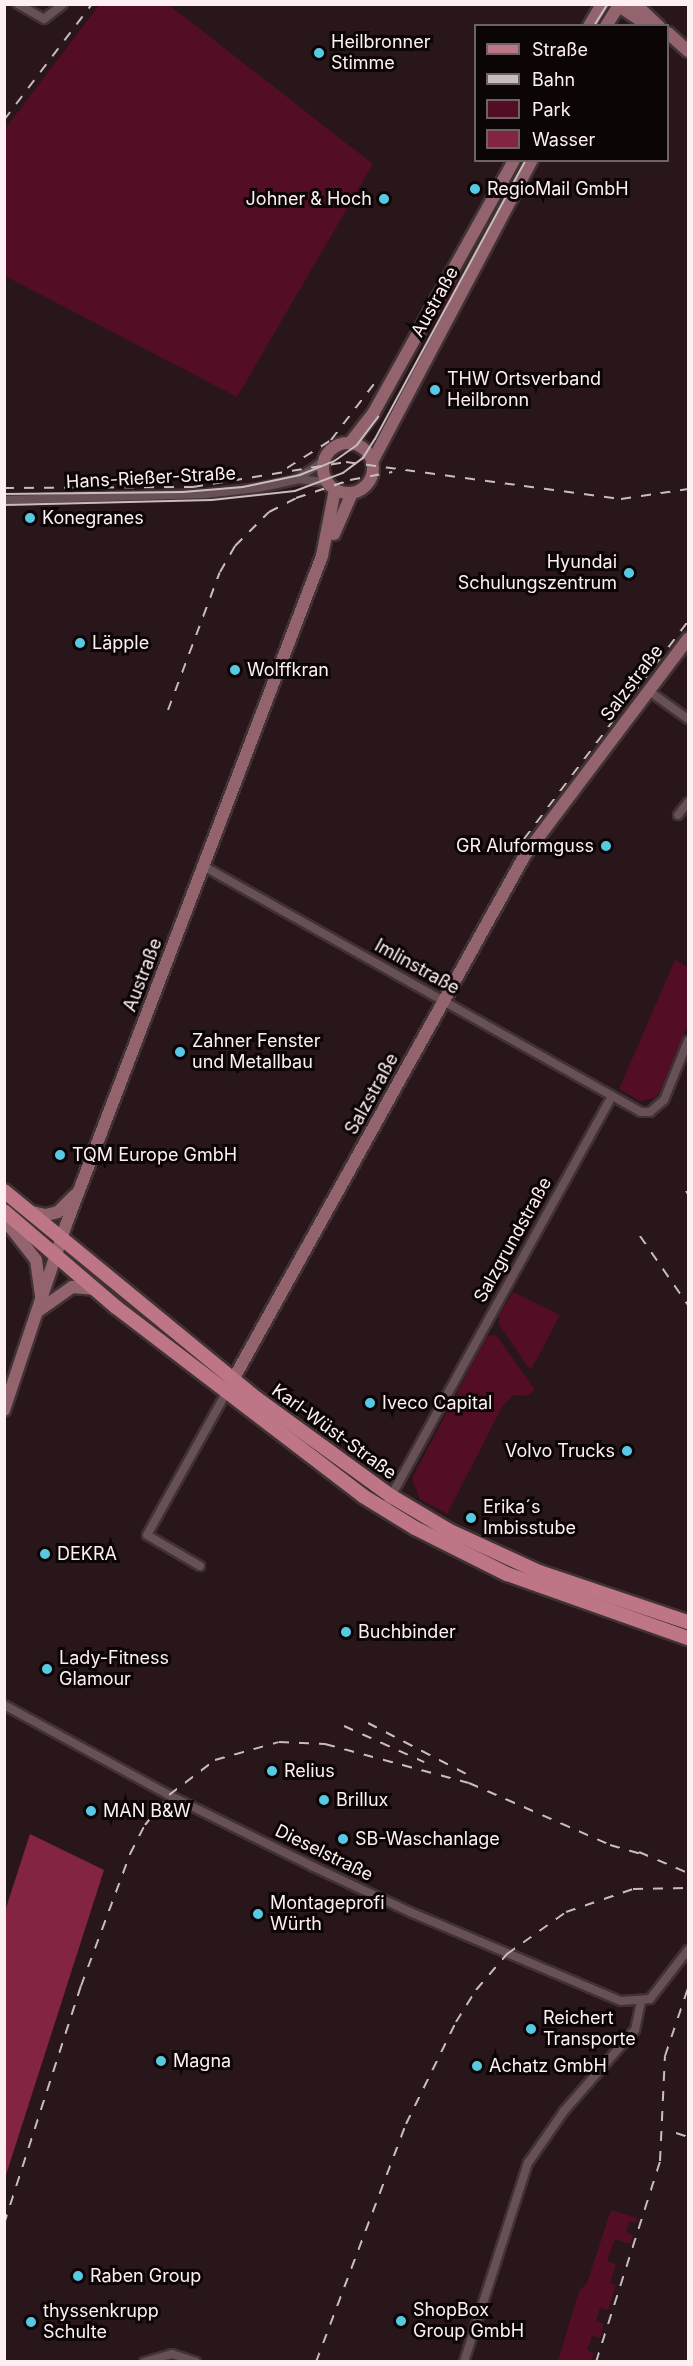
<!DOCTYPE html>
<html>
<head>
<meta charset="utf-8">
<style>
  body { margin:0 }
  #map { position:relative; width:693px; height:2366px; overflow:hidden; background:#29161a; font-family:Inter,sans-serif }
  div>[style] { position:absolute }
  .green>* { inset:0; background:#530d25 }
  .water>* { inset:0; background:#822442 }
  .roads { filter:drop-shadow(2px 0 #403234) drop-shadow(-2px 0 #403234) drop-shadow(0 2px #403234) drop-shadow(0 -2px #403234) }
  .street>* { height:8px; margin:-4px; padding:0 4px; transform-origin:4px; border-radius:4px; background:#685156 }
  .secondary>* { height:12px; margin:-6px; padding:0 6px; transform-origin:6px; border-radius:6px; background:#93636e }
  .secondary>.ring { margin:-6px; padding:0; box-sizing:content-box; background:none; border:12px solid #93636e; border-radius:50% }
  .primary>* { height:14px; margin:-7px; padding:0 7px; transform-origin:7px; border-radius:7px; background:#be7586 }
  .tram>* { height:1.5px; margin:-0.75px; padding:0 0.75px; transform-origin:0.75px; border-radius:0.75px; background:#cabbbe }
  .rail>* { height:2px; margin-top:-1px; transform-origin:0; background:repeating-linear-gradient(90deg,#cabbbe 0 10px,transparent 0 20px) }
  .dots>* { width:16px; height:16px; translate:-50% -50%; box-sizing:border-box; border:3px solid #0c0506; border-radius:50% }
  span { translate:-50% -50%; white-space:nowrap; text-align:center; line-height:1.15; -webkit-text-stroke:6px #0c0506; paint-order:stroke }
  .poi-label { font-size:18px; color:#fef0f2 }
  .left { translate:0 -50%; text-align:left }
  .right { translate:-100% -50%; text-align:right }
  .street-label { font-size:18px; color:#fef0f2 }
  .frame { position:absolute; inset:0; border:6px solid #fef0f2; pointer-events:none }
  .legend { position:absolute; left:474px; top:24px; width:195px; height:138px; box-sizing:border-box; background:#0c0506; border:2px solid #6d6364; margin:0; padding:8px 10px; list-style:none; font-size:18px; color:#fef0f2 }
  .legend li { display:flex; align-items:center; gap:12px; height:30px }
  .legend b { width:30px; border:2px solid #6d6364 }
</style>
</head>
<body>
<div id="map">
  <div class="green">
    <i style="clip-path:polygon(99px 5px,169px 5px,373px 164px,237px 397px,5px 276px,5px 129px)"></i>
    <i style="clip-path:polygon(458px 274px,462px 283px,448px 311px,439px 305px)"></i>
    <i style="clip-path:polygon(675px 960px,688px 967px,688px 1025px,660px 1092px,655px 1098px,640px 1101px,619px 1089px)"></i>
    <i style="clip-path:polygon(513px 1292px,560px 1315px,532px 1368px,528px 1367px,499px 1324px,499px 1315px)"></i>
    <i style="clip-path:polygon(496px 1335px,535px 1390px,527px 1396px,513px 1395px,502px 1407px,447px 1514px,420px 1499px,412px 1478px,487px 1336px)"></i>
    <i style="clip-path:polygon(611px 2210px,637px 2218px,636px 2223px,629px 2221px,626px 2233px,633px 2235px,630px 2244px,615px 2239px,607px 2261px,616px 2264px,610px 2283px,616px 2285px,608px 2310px,600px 2308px,596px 2321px,604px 2324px,600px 2338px,592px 2336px,587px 2350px,594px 2353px,591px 2361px,558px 2361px,579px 2291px,587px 2283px)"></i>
  </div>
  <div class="water">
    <i style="clip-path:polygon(30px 1834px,104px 1870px,5px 2178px,5px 1911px)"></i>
  </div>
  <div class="roads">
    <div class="street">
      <i style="left:18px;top:4px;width:30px;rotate:30deg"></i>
      <i style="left:44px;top:19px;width:24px;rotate:-38deg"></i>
      <i style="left:297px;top:479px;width:30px;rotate:6deg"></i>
      <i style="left:4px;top:500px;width:201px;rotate:-1.7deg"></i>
      <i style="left:205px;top:494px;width:53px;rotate:-6.5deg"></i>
      <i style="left:258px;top:488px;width:38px;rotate:-12deg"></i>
      <i style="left:295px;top:480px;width:35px;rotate:-33deg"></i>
      <i style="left:649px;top:691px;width:48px;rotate:35.7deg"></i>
      <i style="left:678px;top:815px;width:16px;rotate:-52deg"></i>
      <i style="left:205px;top:867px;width:500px;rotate:29.33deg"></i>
      <i style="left:641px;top:1112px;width:9px"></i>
      <i style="left:650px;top:1112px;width:18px;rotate:-41deg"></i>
      <i style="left:664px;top:1100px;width:64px;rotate:-67.9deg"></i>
      <i style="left:384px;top:1509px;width:472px;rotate:-61.1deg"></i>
      <i style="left:200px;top:1566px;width:61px;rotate:-149.7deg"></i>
      <i style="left:147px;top:1535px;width:162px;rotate:-60.9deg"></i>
      <i style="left:4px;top:1705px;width:188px;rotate:28.6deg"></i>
      <i style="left:169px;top:1795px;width:162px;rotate:26.4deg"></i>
      <i style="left:314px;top:1867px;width:106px;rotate:25.1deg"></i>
      <i style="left:410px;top:1912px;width:229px;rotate:22.9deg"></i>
      <i style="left:621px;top:2001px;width:29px;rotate:-4deg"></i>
      <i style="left:650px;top:1999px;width:62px;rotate:-52.2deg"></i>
      <i style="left:144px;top:2362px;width:29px;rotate:-16deg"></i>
      <i style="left:172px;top:2354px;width:25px;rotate:18deg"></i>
      <i style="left:464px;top:2362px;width:209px;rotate:-72.2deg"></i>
      <i style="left:528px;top:2163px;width:63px;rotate:-55.3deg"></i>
      <i style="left:564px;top:2111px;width:108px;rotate:-48.8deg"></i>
      <i style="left:635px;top:2030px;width:29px;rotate:-78deg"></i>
    </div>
    <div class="secondary">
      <i style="left:616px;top:4px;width:40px;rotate:34deg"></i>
      <i style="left:635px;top:4px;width:33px;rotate:43deg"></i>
      <i style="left:589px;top:26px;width:26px;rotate:-59deg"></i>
      <i style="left:606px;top:26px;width:26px;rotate:-58deg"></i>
      <i style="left:668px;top:33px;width:27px;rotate:42deg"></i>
      <i style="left:350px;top:443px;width:39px;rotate:-52deg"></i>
      <i style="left:374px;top:412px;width:288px;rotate:-60.9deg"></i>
      <i class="ring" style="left:323px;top:443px;width:38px;height:38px"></i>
      <i style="left:372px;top:462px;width:342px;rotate:-62.1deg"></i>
      <i style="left:334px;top:534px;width:45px;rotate:-66.3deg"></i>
      <i style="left:28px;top:1211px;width:18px;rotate:13deg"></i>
      <i style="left:46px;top:1215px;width:12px;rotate:-14deg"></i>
      <i style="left:58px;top:1212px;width:24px;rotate:-45deg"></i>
      <i style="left:4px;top:1219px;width:52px;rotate:52deg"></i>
      <i style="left:36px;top:1260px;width:36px;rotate:82deg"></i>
      <i style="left:38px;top:1311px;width:42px;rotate:-35.2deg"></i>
      <i style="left:72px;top:1287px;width:21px;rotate:5deg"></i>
      <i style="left:229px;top:1387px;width:609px;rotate:-60.91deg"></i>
      <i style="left:525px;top:855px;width:271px;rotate:-53deg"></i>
      <i style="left:4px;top:1410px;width:198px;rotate:-71.5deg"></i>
      <i style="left:67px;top:1222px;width:713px;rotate:-69.05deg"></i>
      <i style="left:322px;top:556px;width:67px;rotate:-78.9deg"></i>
    </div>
    <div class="primary">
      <i style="left:4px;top:1191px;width:326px;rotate:39.4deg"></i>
      <i style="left:256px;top:1398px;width:167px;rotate:36deg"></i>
      <i style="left:391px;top:1496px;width:66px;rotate:30.8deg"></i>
      <i style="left:448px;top:1530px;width:100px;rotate:24.8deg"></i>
      <i style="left:539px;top:1572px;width:157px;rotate:18.6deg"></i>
      <i style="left:4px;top:1211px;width:148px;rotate:40.6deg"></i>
      <i style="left:116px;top:1307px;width:311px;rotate:37.4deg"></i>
      <i style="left:363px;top:1496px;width:61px;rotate:31.6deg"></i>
      <i style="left:415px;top:1528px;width:103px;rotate:26.6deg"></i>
      <i style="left:507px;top:1574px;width:192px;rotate:19.5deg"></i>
    </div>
  </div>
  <div class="tram">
    <i style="left:594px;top:26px;width:26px;rotate:-58deg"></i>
    <i style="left:4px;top:494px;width:179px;rotate:-0.6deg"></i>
    <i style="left:183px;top:492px;width:60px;rotate:-4.8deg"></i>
    <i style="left:243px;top:487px;width:58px;rotate:-11.9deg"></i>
    <i style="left:300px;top:475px;width:35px;rotate:-22deg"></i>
    <i style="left:333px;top:462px;width:29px;rotate:-35deg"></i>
    <i style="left:357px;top:445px;width:35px;rotate:-53deg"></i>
    <i style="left:4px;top:505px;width:208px;rotate:-1.4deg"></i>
    <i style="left:212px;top:500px;width:83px;rotate:-6.2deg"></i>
    <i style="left:295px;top:491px;width:51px;rotate:-20.6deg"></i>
    <i style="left:343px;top:473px;width:25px;rotate:-37deg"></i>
    <i style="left:363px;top:458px;width:22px;rotate:-58deg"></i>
    <i style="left:375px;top:439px;width:317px;rotate:-61.6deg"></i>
  </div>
  <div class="rail">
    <i style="left:4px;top:120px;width:146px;rotate:-52.8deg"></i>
    <i style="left:287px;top:468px;width:52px;rotate:-32.5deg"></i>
    <i style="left:331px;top:440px;width:71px;rotate:-52.5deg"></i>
    <i style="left:4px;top:488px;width:189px;rotate:-0.3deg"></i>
    <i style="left:193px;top:487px;width:155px;rotate:-9.3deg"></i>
    <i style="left:346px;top:462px;width:277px;rotate:7.7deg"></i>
    <i style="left:621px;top:499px;width:68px;rotate:-8.5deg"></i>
    <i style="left:168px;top:710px;width:147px;rotate:-69.4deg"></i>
    <i style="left:220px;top:572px;width:30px;rotate:-60deg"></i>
    <i style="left:235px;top:546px;width:48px;rotate:-45deg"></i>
    <i style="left:269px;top:512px;width:30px;rotate:-27deg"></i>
    <i style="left:296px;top:498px;width:57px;rotate:-18.4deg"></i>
    <i style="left:350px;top:480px;width:43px;rotate:-10.8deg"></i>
    <i style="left:524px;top:839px;width:273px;rotate:-53deg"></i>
    <i style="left:686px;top:1191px;width:4px;rotate:56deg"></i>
    <i style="left:640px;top:1236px;width:84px;rotate:55.2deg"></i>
    <i style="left:368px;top:1723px;width:117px;rotate:27.4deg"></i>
    <i style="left:344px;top:1726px;width:88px;rotate:24.2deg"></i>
    <i style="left:639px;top:1852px;width:53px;rotate:23.2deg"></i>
    <i style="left:676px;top:2133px;width:13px;rotate:18deg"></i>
    <i style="left:4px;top:2224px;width:250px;rotate:-72.1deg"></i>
    <i style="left:81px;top:1986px;width:141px;rotate:-69.6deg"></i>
    <i style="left:130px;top:1854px;width:33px;rotate:-63deg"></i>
    <i style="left:145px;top:1825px;width:38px;rotate:-51deg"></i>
    <i style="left:169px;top:1795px;width:58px;rotate:-37.3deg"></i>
    <i style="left:215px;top:1760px;width:66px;rotate:-15.7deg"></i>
    <i style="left:279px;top:1742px;width:46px;rotate:2.5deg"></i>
    <i style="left:325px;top:1744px;width:149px;rotate:15.2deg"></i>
    <i style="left:469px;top:1783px;width:154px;rotate:23.7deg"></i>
    <i style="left:610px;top:1845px;width:37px;rotate:16deg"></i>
    <i style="left:316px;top:2362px;width:254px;rotate:-69.3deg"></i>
    <i style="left:406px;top:2124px;width:114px;rotate:-63.9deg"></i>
    <i style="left:456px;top:2022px;width:38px;rotate:-58deg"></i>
    <i style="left:476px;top:1990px;width:48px;rotate:-49.3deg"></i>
    <i style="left:507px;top:1954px;width:72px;rotate:-35.4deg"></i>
    <i style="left:566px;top:1912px;width:71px;rotate:-18.9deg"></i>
    <i style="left:633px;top:1889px;width:55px;rotate:-1deg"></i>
    <i style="left:596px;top:2362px;width:211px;rotate:-72.3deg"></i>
    <i style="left:660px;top:2161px;width:105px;rotate:-87.3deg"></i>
    <i style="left:665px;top:2056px;width:72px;rotate:-71.3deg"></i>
  </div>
  <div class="dots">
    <i style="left:319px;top:53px;background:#58c9e3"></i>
    <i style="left:475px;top:189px;background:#58c9e3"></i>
    <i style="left:384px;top:199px;background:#58c9e3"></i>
    <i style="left:435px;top:390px;background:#58c9e3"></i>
    <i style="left:30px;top:518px;background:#58c9e3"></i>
    <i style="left:629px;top:573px;background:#58c9e3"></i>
    <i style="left:80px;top:643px;background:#58c9e3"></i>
    <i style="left:235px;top:670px;background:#58c9e3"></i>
    <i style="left:606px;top:846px;background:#58c9e3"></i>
    <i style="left:180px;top:1052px;background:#58c9e3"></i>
    <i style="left:60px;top:1155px;background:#58c9e3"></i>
    <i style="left:370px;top:1403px;background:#58c9e3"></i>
    <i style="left:627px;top:1451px;background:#58c9e3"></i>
    <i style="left:471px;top:1518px;background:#58c9e3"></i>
    <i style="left:45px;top:1554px;background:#58c9e3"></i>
    <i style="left:346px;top:1632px;background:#58c9e3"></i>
    <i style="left:47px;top:1669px;background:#58c9e3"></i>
    <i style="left:272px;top:1771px;background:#58c9e3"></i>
    <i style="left:324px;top:1800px;background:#58c9e3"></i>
    <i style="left:91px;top:1811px;background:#58c9e3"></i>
    <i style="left:343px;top:1839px;background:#58c9e3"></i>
    <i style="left:258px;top:1914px;background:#58c9e3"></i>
    <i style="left:531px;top:2029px;background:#58c9e3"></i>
    <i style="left:161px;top:2061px;background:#58c9e3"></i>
    <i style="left:477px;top:2066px;background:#58c9e3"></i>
    <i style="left:78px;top:2276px;background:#58c9e3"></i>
    <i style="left:401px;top:2321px;background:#58c9e3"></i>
    <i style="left:31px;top:2322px;background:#58c9e3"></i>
  </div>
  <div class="poi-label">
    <span class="left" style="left:331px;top:53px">Heilbronner<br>Stimme</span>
    <span class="left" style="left:487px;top:189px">RegioMail GmbH</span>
    <span class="right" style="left:372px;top:199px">Johner &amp; Hoch</span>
    <span class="left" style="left:447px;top:390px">THW Ortsverband<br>Heilbronn</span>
    <span class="left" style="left:42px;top:518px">Konegranes</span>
    <span class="right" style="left:617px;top:573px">Hyundai<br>Schulungszentrum</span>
    <span class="left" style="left:92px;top:643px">Läpple</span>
    <span class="left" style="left:247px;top:670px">Wolffkran</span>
    <span class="right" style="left:594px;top:846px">GR Aluformguss</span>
    <span class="left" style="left:192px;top:1052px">Zahner Fenster<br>und Metallbau</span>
    <span class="left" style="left:72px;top:1155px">TQM Europe GmbH</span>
    <span class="left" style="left:382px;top:1403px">Iveco Capital</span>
    <span class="right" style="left:615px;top:1451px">Volvo Trucks</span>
    <span class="left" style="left:483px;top:1518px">Erika´s<br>Imbisstube</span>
    <span class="left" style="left:57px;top:1554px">DEKRA</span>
    <span class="left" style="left:358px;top:1632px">Buchbinder</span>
    <span class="left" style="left:59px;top:1669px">Lady-Fitness<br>Glamour</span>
    <span class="left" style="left:284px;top:1771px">Relius</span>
    <span class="left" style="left:336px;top:1800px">Brillux</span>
    <span class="left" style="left:103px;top:1811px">MAN B&amp;W</span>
    <span class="left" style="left:355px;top:1839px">SB-Waschanlage</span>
    <span class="left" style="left:270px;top:1914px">Montageprofi<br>Würth</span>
    <span class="left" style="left:543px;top:2029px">Reichert<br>Transporte</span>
    <span class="left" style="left:173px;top:2061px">Magna</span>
    <span class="left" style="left:489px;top:2066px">Achatz GmbH</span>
    <span class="left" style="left:90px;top:2276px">Raben Group</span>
    <span class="left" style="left:413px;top:2321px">ShopBox<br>Group GmbH</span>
    <span class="left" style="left:43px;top:2322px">thyssenkrupp<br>Schulte</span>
  </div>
  <div class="street-label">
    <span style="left:435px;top:302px;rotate:-61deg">Austraße</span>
    <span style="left:151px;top:478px;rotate:-3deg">Hans-Rießer-Straße</span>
    <span style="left:632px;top:683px;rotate:-53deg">Salzstraße</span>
    <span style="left:417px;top:967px;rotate:29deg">Imlinstraße</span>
    <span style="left:143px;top:975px;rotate:-69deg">Austraße</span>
    <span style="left:372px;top:1094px;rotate:-61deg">Salzstraße</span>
    <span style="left:513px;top:1240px;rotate:-61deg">Salzgrundstraße</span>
    <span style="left:334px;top:1432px;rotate:36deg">Karl-Wüst-Straße</span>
    <span style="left:324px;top:1853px;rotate:26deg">Dieselstraße</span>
  </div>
  <div class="frame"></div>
  <ul class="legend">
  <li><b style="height:8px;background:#be7586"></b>Straße</li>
  <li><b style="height:8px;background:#cabbbe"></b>Bahn</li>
  <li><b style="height:16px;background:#530d25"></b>Park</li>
  <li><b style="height:16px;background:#822442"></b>Wasser</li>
  </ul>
</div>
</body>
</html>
